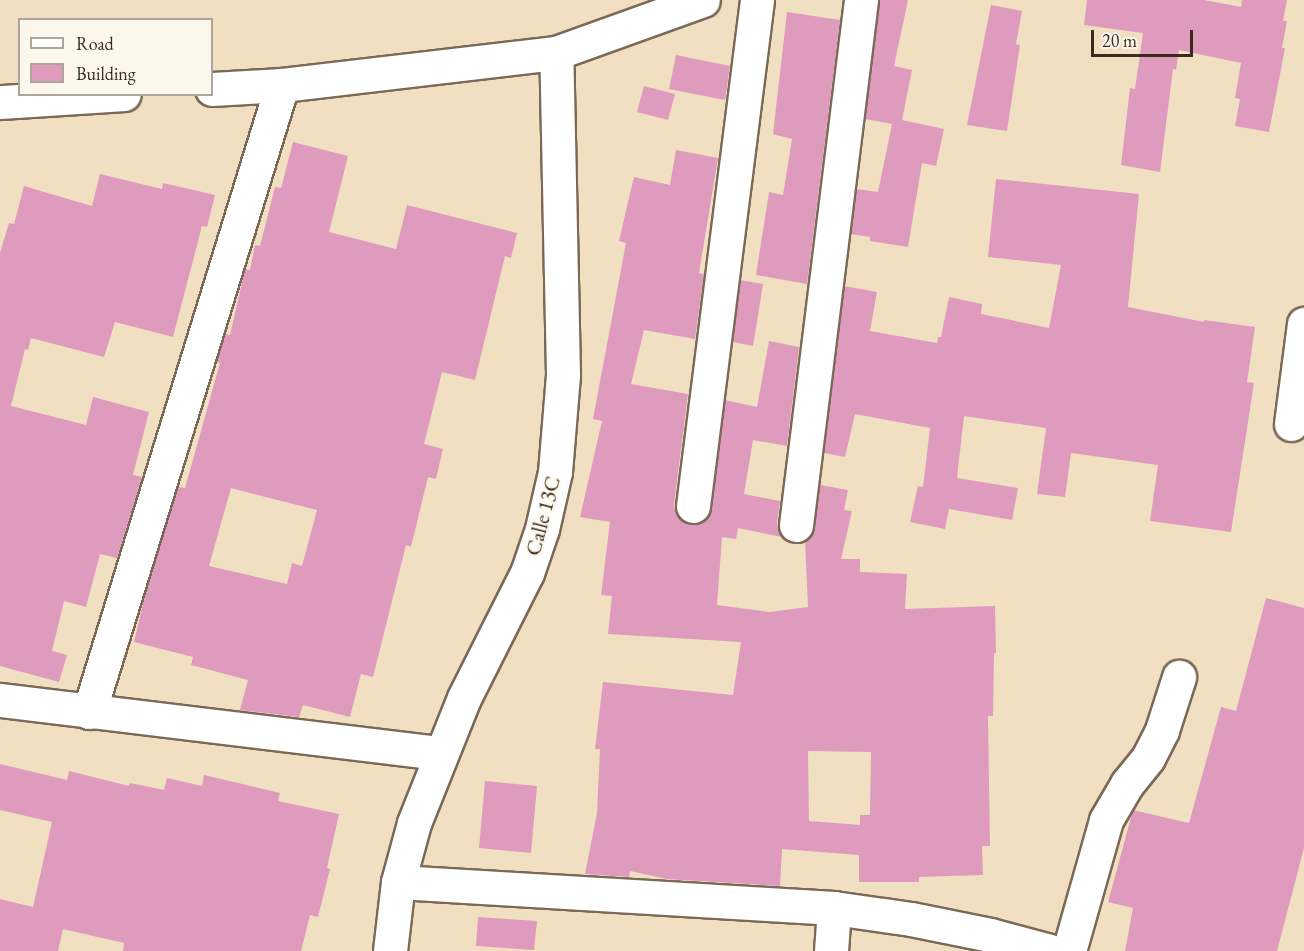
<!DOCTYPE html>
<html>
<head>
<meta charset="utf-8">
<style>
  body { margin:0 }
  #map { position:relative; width:1304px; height:951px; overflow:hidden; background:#f1dfc1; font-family:"EB Garamond",serif }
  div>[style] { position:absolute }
  .building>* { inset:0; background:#df9bbd }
  .roads { filter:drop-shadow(2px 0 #7b6957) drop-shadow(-2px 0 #7b6957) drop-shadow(0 2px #7b6957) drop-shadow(0 -2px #7b6957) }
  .street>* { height:33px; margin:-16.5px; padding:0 16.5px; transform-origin:16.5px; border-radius:16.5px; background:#fff }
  span { translate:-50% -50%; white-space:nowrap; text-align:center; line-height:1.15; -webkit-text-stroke:4.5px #fbf7ec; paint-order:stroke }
  .street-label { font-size:21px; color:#3b2a1e }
  .legend { position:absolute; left:18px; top:18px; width:195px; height:78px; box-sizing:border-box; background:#fbf7ec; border:2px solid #aea59a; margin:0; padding:8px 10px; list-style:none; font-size:18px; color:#3b2a1e }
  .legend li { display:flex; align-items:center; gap:12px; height:30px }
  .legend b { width:30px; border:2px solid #aea59a }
  .scale { position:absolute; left:1091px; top:30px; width:102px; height:27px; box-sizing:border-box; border:3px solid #3b2a1e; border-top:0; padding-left:8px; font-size:18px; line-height:21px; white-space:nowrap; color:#3b2a1e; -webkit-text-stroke:4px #fbf7ec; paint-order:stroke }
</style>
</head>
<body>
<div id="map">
  <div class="building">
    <i style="clip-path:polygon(879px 0,908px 0,894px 66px,912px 70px,902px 120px,944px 129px,936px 166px,922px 163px,908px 247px,870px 241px,870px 237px,851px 234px,856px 189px,878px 192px,892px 124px,865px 119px)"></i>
    <i style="clip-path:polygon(1087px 0,1204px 0,1241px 7px,1242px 0,1287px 0,1283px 21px,1287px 21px,1282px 48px,1285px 48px,1269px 132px,1235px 126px,1240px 99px,1235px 98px,1241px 63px,1179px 50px,1176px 70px,1173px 69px,1160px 172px,1121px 165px,1130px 88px,1135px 89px,1143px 33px,1084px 25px)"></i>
    <i style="clip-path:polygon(991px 5px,1022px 11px,1016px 44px,1020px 45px,1007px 131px,967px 125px)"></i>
    <i style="clip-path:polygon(787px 12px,840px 20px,807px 284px,756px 275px,769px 192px,783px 195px,792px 139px,773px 134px)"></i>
    <i style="clip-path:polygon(676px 55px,730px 66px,725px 100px,669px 89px)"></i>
    <i style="clip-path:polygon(644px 86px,675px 94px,668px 120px,637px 112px)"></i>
    <i style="clip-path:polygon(evenodd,293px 142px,348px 156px,329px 232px,396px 249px,407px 205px,517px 233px,511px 258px,505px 256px,475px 380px,442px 372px,424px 444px,443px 449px,436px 479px,428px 477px,411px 547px,406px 545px,373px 677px,361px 674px,350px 717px,303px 705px,299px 717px,240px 710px,248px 680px,191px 665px,193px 657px,134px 642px,147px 587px,178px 487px,185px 488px,220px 363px,216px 362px,225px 334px,230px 335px,245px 269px,250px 270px,255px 245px,260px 246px,275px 187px,281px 188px,293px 142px,231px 488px,317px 510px,302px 566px,292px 563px,287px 584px,209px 566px,231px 488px)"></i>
    <i style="clip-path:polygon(evenodd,676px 150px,718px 158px,699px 273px,704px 274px,695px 339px,644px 330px,631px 384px,688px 394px,674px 504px,676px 514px,682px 521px,691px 525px,701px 523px,708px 517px,712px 508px,725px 400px,757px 407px,769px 341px,799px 347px,787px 446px,753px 440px,744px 494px,780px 501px,777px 523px,782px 537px,738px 528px,736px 539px,722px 537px,717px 605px,770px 612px,808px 607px,805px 541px,811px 536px,815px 527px,820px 485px,848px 490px,844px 510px,852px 511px,841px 559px,860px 559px,860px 572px,907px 574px,905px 609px,995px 606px,996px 653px,994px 653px,993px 716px,988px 716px,990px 846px,982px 846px,983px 875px,919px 877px,919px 882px,859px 882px,859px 855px,782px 849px,780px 886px,667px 879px,630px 871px,629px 877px,585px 874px,597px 813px,600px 749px,595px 749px,603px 682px,733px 695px,741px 642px,608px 634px,612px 596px,601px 595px,610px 522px,580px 517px,602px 421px,593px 419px,626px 243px,619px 241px,631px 189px,634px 177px,670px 185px,676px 150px,808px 751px,871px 752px,870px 815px,860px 815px,860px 825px,809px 821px,808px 751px)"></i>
    <i style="clip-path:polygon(100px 174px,162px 189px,163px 183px,215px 195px,207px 227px,202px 226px,173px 337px,115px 322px,104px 357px,31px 338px,28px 350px,25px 349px,11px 406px,86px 425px,93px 397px,149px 412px,133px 475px,142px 477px,117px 558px,100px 554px,86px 607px,64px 601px,52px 651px,67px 655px,59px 682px,0 666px,0 253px,9px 223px,14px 224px,24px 186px,92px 206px)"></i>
    <i style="clip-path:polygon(996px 179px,1139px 194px,1128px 307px,1204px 322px,1204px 320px,1255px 327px,1247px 382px,1254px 383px,1231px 532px,1150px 521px,1158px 465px,1071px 453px,1065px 497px,1037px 494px,1046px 428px,964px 416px,957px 478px,1018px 488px,1012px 520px,949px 509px,945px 529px,910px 522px,918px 486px,923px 487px,930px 428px,855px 414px,845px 457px,824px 453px,844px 286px,877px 292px,870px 331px,937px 343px,938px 337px,941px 337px,949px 297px,982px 304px,981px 314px,1049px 328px,1061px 265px,988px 257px)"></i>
    <i style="clip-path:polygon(740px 280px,763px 284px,753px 346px,733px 342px)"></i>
    <i style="clip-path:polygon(1266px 598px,1304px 608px,1304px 848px,1277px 951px,1125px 951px,1133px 908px,1108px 902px,1133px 810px,1189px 823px,1221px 707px,1236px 711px)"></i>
    <i style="clip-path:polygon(0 764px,67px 780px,69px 771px,129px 786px,130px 783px,164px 790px,167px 778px,202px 786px,204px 775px,280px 793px,278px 801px,339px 814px,327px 868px,330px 869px,318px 917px,310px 915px,301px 951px,123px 951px,124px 943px,63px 929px,58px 951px,0 951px,0 899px,33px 907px,52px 822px,0 810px)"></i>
    <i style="clip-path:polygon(485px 781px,537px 786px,531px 853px,479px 848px)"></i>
    <i style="clip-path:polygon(478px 917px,537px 921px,534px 950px,476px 946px)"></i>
  </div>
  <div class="roads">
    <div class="street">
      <i style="left:212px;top:89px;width:70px;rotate:-3.3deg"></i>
      <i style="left:282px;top:85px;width:276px;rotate:-6.7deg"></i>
      <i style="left:556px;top:53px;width:156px;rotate:-19.8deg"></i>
      <i style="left:0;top:102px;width:124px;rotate:-3.7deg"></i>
      <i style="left:1291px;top:424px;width:101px;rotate:-82.6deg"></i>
      <i style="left:693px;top:506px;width:510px;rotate:-82.79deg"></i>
      <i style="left:796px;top:525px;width:529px;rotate:-82.94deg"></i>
      <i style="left:0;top:700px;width:443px;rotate:6.9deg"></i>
      <i style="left:89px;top:712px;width:656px;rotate:-72.89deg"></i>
      <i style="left:398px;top:882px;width:437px;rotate:3.4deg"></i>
      <i style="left:834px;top:908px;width:78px;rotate:8.1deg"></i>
      <i style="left:911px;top:919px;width:81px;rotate:11.4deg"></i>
      <i style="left:990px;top:935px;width:62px;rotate:14.9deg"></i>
      <i style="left:390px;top:951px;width:69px;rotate:-83.4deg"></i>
      <i style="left:398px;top:882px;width:61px;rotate:-74.8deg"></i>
      <i style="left:414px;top:823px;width:135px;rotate:-68.2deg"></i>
      <i style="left:464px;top:698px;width:140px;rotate:-63.3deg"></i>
      <i style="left:527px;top:573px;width:46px;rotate:-71.2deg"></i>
      <i style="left:542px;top:529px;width:58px;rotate:-77.2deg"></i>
      <i style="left:555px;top:472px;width:98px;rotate:-85.3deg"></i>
      <i style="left:563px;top:374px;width:321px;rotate:-91.2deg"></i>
      <i style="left:831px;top:951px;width:43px;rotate:-86deg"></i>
      <i style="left:1069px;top:951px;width:136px;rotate:-74.2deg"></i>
      <i style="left:1106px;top:820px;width:42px;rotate:-59.7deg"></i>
      <i style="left:1127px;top:784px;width:33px;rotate:-51deg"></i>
      <i style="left:1148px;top:758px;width:31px;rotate:-63deg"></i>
      <i style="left:1162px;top:730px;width:56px;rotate:-72.2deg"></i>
    </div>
  </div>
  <div class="street-label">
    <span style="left:543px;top:516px;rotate:-75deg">Calle 13C</span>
  </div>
  <ul class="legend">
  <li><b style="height:8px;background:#fff"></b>Road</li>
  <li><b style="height:16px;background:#df9bbd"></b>Building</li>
  </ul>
  <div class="scale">20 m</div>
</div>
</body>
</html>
